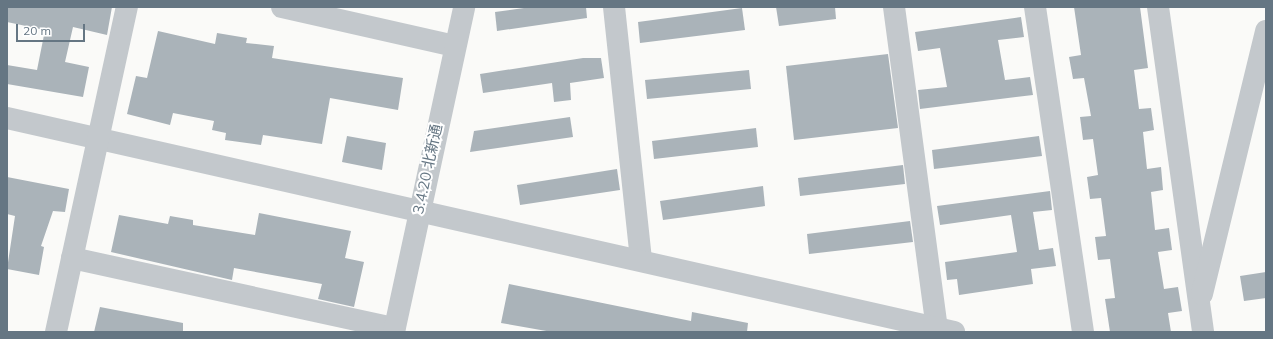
<!DOCTYPE html>
<html>
<head>
<meta charset="utf-8">
<style>
  body { margin:0 }
  #map { position:relative; width:1273px; height:339px; overflow:hidden; background:#fafaf8; font-family:Mulish,"Noto Sans JP",sans-serif }
  div>[style] { position:absolute }
  .building>* { inset:0; background:#aab3b9 }
  .minor>* { height:22px; margin:-11px; padding:0 11px; transform-origin:11px; border-radius:11px; background:#c3c8cc }
  span { translate:-50% -50%; white-space:nowrap; text-align:center; line-height:1.15; -webkit-text-stroke:4px #fff; paint-order:stroke }
  .street-label { font-size:15px; color:#657683 }
  .frame { position:absolute; inset:0; border:8px solid #657683; pointer-events:none }
  .scale { position:absolute; left:16px; top:24px; width:69px; height:18px; box-sizing:border-box; border:2px solid #657683; border-top:0; padding-left:5px; font-size:12px; line-height:14px; white-space:nowrap; color:#657683; -webkit-text-stroke:3px #fff; paint-order:stroke }
</style>
</head>
<body>
<div id="map">
  <div class="building">
    <i style="clip-path:polygon(7px 7px,112px 7px,107px 35px,73px 27px,65px 62px,89px 67px,83px 97px,7px 84px,7px 65px,37px 70px,45px 30px,7px 22px)"></i>
    <i style="clip-path:polygon(531px 7px,586px 7px,587px 18px,497px 31px,495px 12px)"></i>
    <i style="clip-path:polygon(776px 7px,835px 7px,836px 19px,779px 26px)"></i>
    <i style="clip-path:polygon(1074px 7px,1140px 7px,1148px 68px,1134px 70px,1139px 109px,1151px 108px,1154px 130px,1143px 132px,1147px 169px,1161px 167px,1163px 190px,1151px 192px,1155px 230px,1169px 228px,1172px 250px,1158px 252px,1164px 289px,1178px 287px,1182px 311px,1168px 313px,1171px 332px,1110px 332px,1105px 299px,1115px 298px,1110px 259px,1098px 260px,1095px 237px,1106px 236px,1101px 198px,1090px 199px,1087px 177px,1098px 175px,1093px 139px,1083px 140px,1080px 117px,1091px 116px,1084px 78px,1073px 79px,1069px 57px,1081px 55px)"></i>
    <i style="clip-path:polygon(742px 8px,745px 30px,640px 43px,638px 22px)"></i>
    <i style="clip-path:polygon(1021px 17px,1024px 37px,998px 40px,1005px 80px,1030px 77px,1033px 95px,920px 109px,918px 90px,947px 87px,940px 48px,918px 51px,915px 32px)"></i>
    <i style="clip-path:polygon(158px 31px,215px 44px,217px 33px,247px 38px,246px 43px,274px 46px,272px 58px,403px 78px,398px 110px,330px 98px,322px 144px,263px 135px,261px 145px,225px 140px,226px 133px,212px 130px,214px 121px,173px 113px,170px 125px,127px 114px,136px 76px,147px 78px)"></i>
    <i style="clip-path:polygon(888px 54px,898px 128px,794px 140px,786px 66px)"></i>
    <i style="clip-path:polygon(583px 58px,601px 58px,604px 78px,570px 83px,571px 100px,554px 102px,552px 83px,483px 93px,480px 74px)"></i>
    <i style="clip-path:polygon(749px 70px,751px 89px,647px 99px,645px 80px)"></i>
    <i style="clip-path:polygon(570px 117px,573px 137px,470px 152px,474px 131px)"></i>
    <i style="clip-path:polygon(756px 128px,758px 147px,654px 159px,652px 141px)"></i>
    <i style="clip-path:polygon(347px 136px,386px 143px,382px 170px,342px 162px)"></i>
    <i style="clip-path:polygon(1039px 136px,1042px 156px,934px 169px,932px 150px)"></i>
    <i style="clip-path:polygon(903px 165px,905px 184px,800px 196px,798px 178px)"></i>
    <i style="clip-path:polygon(617px 169px,620px 190px,520px 205px,517px 185px)"></i>
    <i style="clip-path:polygon(7px 177px,69px 189px,65px 212px,53px 211px,41px 246px,44px 247px,39px 275px,7px 269px,15px 216px,7px 214px)"></i>
    <i style="clip-path:polygon(763px 186px,765px 206px,663px 220px,660px 201px)"></i>
    <i style="clip-path:polygon(1050px 191px,1052px 210px,1033px 212px,1039px 250px,1053px 248px,1056px 266px,1031px 269px,1033px 284px,959px 295px,957px 279px,947px 280px,945px 262px,1017px 252px,1011px 215px,940px 225px,937px 206px)"></i>
    <i style="clip-path:polygon(259px 213px,351px 231px,345px 258px,364px 262px,354px 307px,318px 299px,322px 284px,234px 268px,232px 280px,111px 252px,119px 215px,168px 224px,170px 216px,193px 220px,193px 225px,255px 235px)"></i>
    <i style="clip-path:polygon(910px 221px,913px 242px,809px 254px,807px 234px)"></i>
    <i style="clip-path:polygon(1266px 272px,1266px 298px,1244px 301px,1240px 276px)"></i>
    <i style="clip-path:polygon(509px 284px,691px 321px,692px 312px,748px 323px,747px 332px,552px 332px,501px 323px)"></i>
    <i style="clip-path:polygon(100px 307px,183px 323px,183px 332px,94px 332px)"></i>
  </div>
  <div class="minor">
    <i style="left:282px;top:7px;width:177px;rotate:12.7deg"></i>
    <i style="left:614px;top:7px;width:254px;rotate:83.9deg"></i>
    <i style="left:894px;top:7px;width:324px;rotate:82.4deg"></i>
    <i style="left:1035px;top:7px;width:329px;rotate:81.6deg"></i>
    <i style="left:1158px;top:7px;width:328px;rotate:82.1deg"></i>
    <i style="left:7px;top:118px;width:971px;rotate:12.73deg"></i>
    <i style="left:72px;top:258px;width:330px;rotate:12.3deg"></i>
    <i style="left:1202px;top:294px;width:271px;rotate:-76.3deg"></i>
    <i style="left:56px;top:332px;width:333px;rotate:-77.7deg"></i>
    <i style="left:394px;top:332px;width:332px;rotate:-77.8deg"></i>
  </div>
  <div class="street-label">
    <span style="left:427px;top:169px;rotate:-78deg">3.4.20 北新通</span>
  </div>
  <div class="frame"></div>
  <div class="scale">20 m</div>
</div>
</body>
</html>
